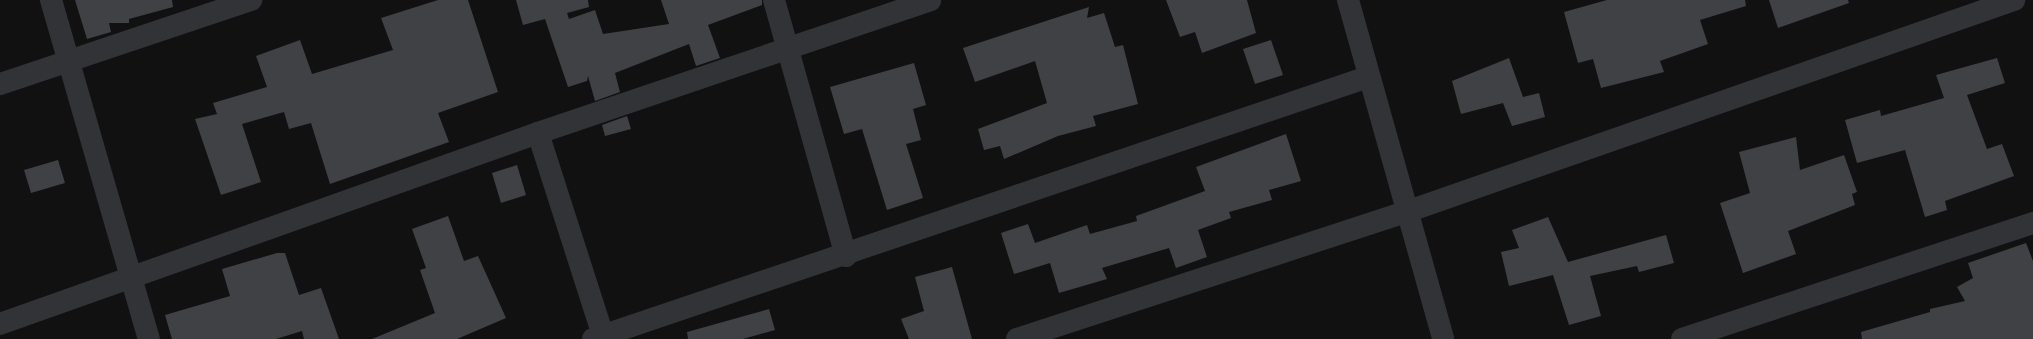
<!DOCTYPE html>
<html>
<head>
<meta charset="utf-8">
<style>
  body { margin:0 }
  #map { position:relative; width:2033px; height:339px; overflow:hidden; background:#111112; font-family:"DejaVu Sans",sans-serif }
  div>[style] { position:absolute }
  .building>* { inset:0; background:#404145 }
  .minor>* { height:22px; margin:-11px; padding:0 11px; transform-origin:11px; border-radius:11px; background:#323337 }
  span { translate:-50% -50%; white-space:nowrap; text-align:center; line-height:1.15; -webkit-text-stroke:3.5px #0c0c0d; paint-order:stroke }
</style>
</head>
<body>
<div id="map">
  <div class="building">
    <i style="clip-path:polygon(75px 0,172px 0,173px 7px,129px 19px,129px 23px,109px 23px,111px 32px,87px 39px)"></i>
    <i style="clip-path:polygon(438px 0,468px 0,498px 92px,438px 113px,449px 142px,330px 184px,311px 123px,289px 129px,284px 112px,242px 124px,261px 182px,221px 195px,195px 119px,217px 114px,213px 103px,267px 87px,256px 56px,300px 40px,312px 74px,393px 50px,381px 18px)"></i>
    <i style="clip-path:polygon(516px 0,588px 0,589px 7px,567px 13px,569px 19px,595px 10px,603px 34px,669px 24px,661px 0,762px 0,762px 5px,708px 25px,720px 58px,696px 66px,689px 44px,615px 73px,620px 92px,595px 101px,588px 76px,587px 81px,568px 87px,545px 19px,523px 25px)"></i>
    <i style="clip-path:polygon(1166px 0,1247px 0,1256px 33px,1202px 53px,1195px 32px,1180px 37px)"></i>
    <i style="clip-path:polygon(1607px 0,1745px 0,1746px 6px,1700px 20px,1708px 44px,1660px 61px,1664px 72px,1601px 88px,1593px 59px,1578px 63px,1564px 12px)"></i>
    <i style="clip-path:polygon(1769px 0,1848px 0,1849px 3px,1778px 28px)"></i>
    <i style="clip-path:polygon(1089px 7px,1087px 18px,1104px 13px,1115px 47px,1123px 45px,1138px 104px,1093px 116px,1096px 126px,1058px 136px,1004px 159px,1000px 146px,984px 150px,978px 129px,1047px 103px,1035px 61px,975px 82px,963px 48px)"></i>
    <i style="clip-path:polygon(1271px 40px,1283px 75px,1255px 84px,1243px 49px)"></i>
    <i style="clip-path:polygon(1509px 58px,1523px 97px,1539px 93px,1545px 117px,1512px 126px,1503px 103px,1461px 114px,1452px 81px)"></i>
    <i style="clip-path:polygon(1997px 58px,2005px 83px,1967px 95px,1987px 149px,2002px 144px,2014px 176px,1945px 201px,1947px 210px,1925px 217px,1905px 150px,1857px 163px,1845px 120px,1880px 110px,1881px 116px,1944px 98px,1936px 75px)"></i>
    <i style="clip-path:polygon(914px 63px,926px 105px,913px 109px,921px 140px,906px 144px,923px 198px,887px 210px,862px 129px,844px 134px,830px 87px)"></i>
    <i style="clip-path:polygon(627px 116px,631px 129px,605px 136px,602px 125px)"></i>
    <i style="clip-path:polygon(1286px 134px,1301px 181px,1269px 190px,1272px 200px,1229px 212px,1231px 218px,1198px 230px,1207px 257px,1176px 268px,1169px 248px,1102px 268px,1107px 279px,1059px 293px,1050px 263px,1014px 274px,1001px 233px,1028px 224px,1035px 243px,1087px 225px,1090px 234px,1137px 221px,1136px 216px,1205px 191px,1196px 167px)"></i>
    <i style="clip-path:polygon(1796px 137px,1800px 170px,1844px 155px,1857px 192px,1852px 194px,1855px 205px,1788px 231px,1796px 254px,1743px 273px,1720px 203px,1750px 193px,1739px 152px)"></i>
    <i style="clip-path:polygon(58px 160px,65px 183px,31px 193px,24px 170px)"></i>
    <i style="clip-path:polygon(517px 165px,526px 195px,501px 203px,492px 173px)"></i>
    <i style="clip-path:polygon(448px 216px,464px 261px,478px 256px,506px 318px,457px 339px,372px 339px,435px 313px,420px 270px,426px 268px,412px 229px)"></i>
    <i style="clip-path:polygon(1548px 217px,1568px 262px,1666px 235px,1674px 263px,1639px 272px,1637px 266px,1590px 276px,1601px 316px,1569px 325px,1553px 275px,1509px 286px,1501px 252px,1519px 248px,1512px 230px)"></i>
    <i style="clip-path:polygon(2026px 243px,2033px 261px,2033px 339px,1862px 339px,1861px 332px,1930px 312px,1930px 309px,1965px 301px,1957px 287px,1973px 278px,1968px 263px)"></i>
    <i style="clip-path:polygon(277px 253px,285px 253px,299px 295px,321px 288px,339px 339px,304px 339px,302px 331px,276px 339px,172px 339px,165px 315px,230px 296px,222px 269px)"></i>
    <i style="clip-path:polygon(952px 267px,972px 339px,909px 339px,901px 319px,924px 311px,915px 277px)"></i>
    <i style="clip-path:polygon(769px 309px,775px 330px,743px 339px,688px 339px,687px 332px)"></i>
  </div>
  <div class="minor">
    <i style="left:51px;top:0;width:353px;rotate:73.9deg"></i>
    <i style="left:774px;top:0;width:266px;rotate:74.3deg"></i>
    <i style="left:1348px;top:0;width:352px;rotate:74.3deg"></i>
    <i style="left:0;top:84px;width:265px;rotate:-18.5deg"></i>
    <i style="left:538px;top:133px;width:216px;rotate:72.2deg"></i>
    <i style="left:0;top:324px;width:571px;rotate:-19.55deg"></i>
    <i style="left:538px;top:133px;width:414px;rotate:-18.7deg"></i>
    <i style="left:593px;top:339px;width:818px;rotate:-18.68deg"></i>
    <i style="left:1017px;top:339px;width:412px;rotate:-18.1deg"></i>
    <i style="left:1409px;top:211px;width:641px;rotate:-19.23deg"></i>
    <i style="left:1682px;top:339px;width:370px;rotate:-18.3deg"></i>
  </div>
</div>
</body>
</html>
